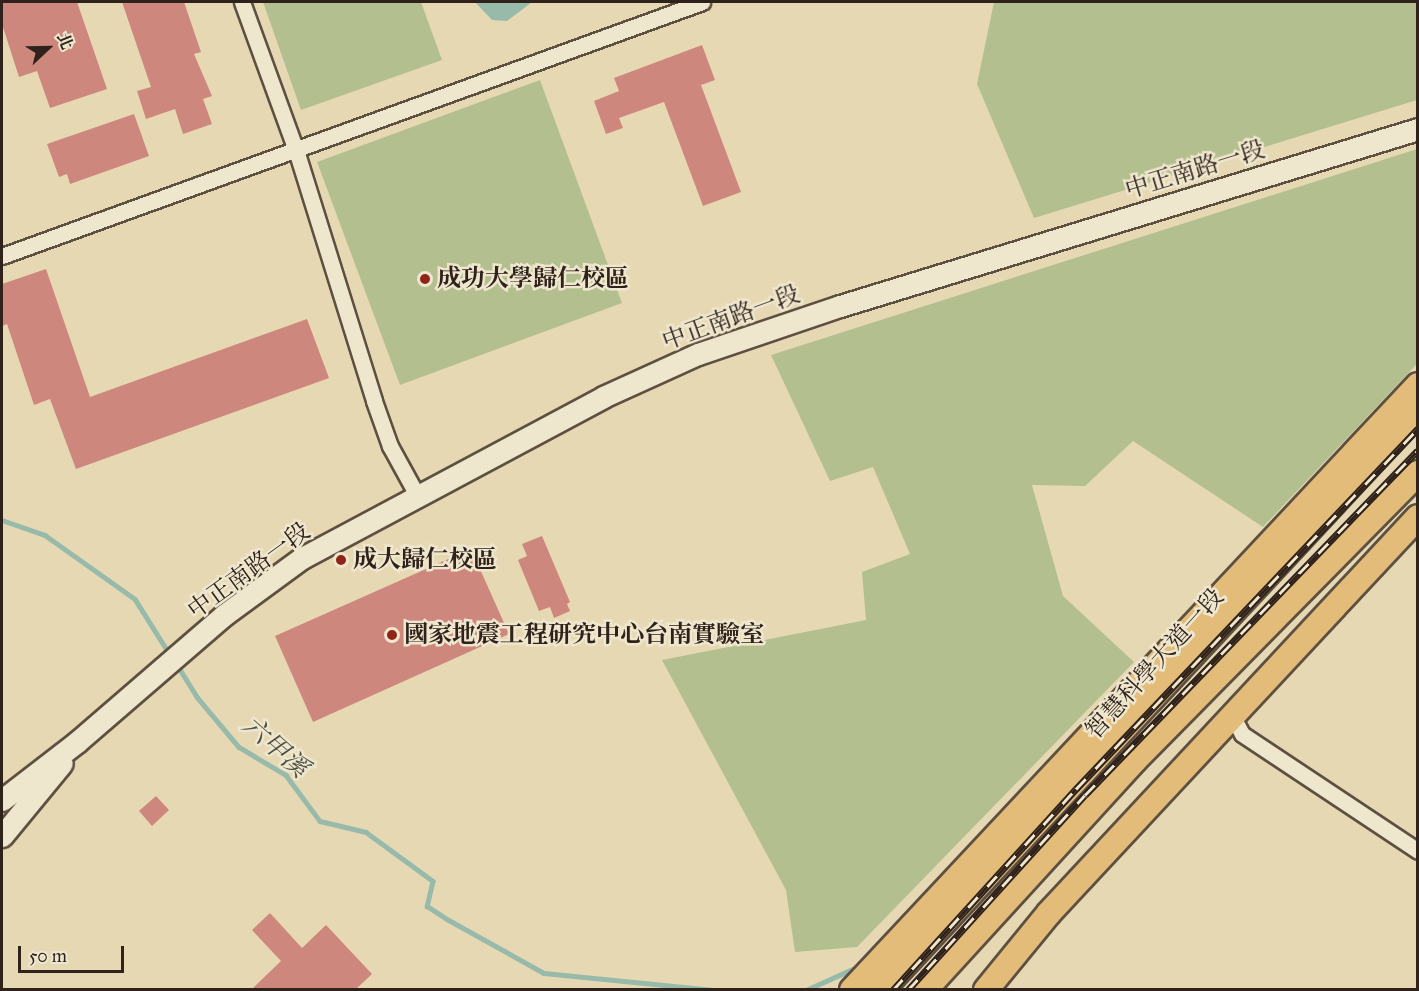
<!DOCTYPE html>
<html>
<head>
<meta charset="utf-8">
<style>
  body { margin:0 }
  #map { position:relative; width:1419px; height:991px; overflow:hidden; background:#e7d8b4; font-family:"IM FELL Great Primer","Noto Serif TC",serif }
  div>[style] { position:absolute }
  .green>* { inset:0; background:#b3bf8f }
  .water>* { inset:0; background:#97baaa }
  .stream>* { height:4.5px; margin:-2.25px; padding:0 2.25px; transform-origin:2.25px; border-radius:2.25px; background:#97baaa }
  .building>* { inset:0; background:#ce877d }
  .roads { filter:drop-shadow(2px 0 #5d5041) drop-shadow(-2px 0 #5d5041) drop-shadow(0 2px #5d5041) drop-shadow(0 -2px #5d5041) }
  .street>* { height:15px; margin:-7.5px; padding:0 7.5px; transform-origin:7.5px; border-radius:7.5px; background:#efe6ce }
  .secondary>* { height:21px; margin:-10.5px; padding:0 10.5px; transform-origin:10.5px; border-radius:10.5px; background:#efe6ce }
  .primary>* { height:24px; margin:-12px; padding:0 12px; transform-origin:12px; border-radius:12px; background:#e4bc7a }
  .rail>* { height:7px; margin-top:-3.5px; transform-origin:0; background:repeating-linear-gradient(90deg,#efe6ce 0 14px,#2f221b 0 28px); box-sizing:border-box; border-block:2px solid #2f221b }
  .dots>* { width:16px; height:16px; translate:-50% -50%; box-sizing:border-box; border:3px solid #efe6ce; border-radius:50% }
  span { translate:-50% -50%; white-space:nowrap; text-align:center; line-height:1.15; -webkit-text-stroke:5px #efe6ce; paint-order:stroke }
  .street-label { font-size:24px; color:#2f221b }
  .poi-label { font-size:24px; color:#2f221b; font-weight:700 }
  .left { translate:0 -50%; text-align:left }
  .water-label { font-size:26px; color:#4e5046; font-style:italic }
  .frame { position:absolute; inset:0; border:3px solid #2f221b; pointer-events:none }
  .north { position:absolute; left:18px; top:18px; width:60px; height:60px; -webkit-text-stroke:4px #efe6ce; paint-order:stroke; rotate:68deg; font-size:16px; font-weight:700; line-height:24px; text-align:center; color:#2f221b }
  .north::after { content:''; display:block; margin:auto; width:21px; height:27px; background:#2f221b; clip-path:polygon(50% 0,100% 100%,50% 72%,0 100%) }
  .scale { position:absolute; left:18px; top:946px; width:106px; height:27px; box-sizing:border-box; border:3px solid #2f221b; border-top:0; padding-left:8px; font-size:18px; line-height:21px; white-space:nowrap; color:#2f221b; -webkit-text-stroke:4px #efe6ce; paint-order:stroke }
</style>
</head>
<body>
<div id="map">
  <div class="green">
    <i style="clip-path:polygon(263px 2px,421px 2px,442px 60px,301px 110px)"></i>
    <i style="clip-path:polygon(994px 2px,1417px 2px,1417px 100px,1034px 218px,977px 84px)"></i>
    <i style="clip-path:polygon(540px 80px,622px 303px,400px 385px,317px 162px)"></i>
    <i style="clip-path:polygon(1417px 149px,1417px 364px,1263px 527px,1133px 441px,1085px 486px,1032px 485px,1063px 596px,1134px 662px,857px 947px,795px 952px,786px 890px,662px 660px,866px 620px,862px 572px,910px 554px,873px 467px,830px 481px,771px 355px)"></i>
  </div>
  <div class="water">
    <i style="clip-path:polygon(475px 2px,532px 2px,507px 21px,492px 20px)"></i>
  </div>
  <div class="stream">
    <i style="left:2px;top:520px;width:46px;rotate:19.2deg"></i>
    <i style="left:45px;top:535px;width:110px;rotate:35.4deg"></i>
    <i style="left:135px;top:599px;width:64px;rotate:57.8deg"></i>
    <i style="left:176px;top:663px;width:40px;rotate:58deg"></i>
    <i style="left:197px;top:697px;width:65px;rotate:50deg"></i>
    <i style="left:239px;top:747px;width:55px;rotate:30.8deg"></i>
    <i style="left:286px;top:775px;width:57px;rotate:53.5deg"></i>
    <i style="left:320px;top:821px;width:47px;rotate:13.4deg"></i>
    <i style="left:366px;top:832px;width:83px;rotate:36.2deg"></i>
    <i style="left:433px;top:881px;width:26px;rotate:103deg"></i>
    <i style="left:427px;top:906px;width:24px;rotate:33deg"></i>
    <i style="left:447px;top:919px;width:111px;rotate:29.1deg"></i>
    <i style="left:544px;top:973px;width:170px;rotate:5.7deg"></i>
    <i style="left:806px;top:990px;width:54px;rotate:-24.2deg"></i>
    <i style="left:855px;top:968px;width:8px;rotate:23deg"></i>
  </div>
  <div class="building">
    <i style="clip-path:polygon(2px 2px,77px 2px,107px 89px,50px 108px,37px 71px,19px 77px,2px 24px)"></i>
    <i style="clip-path:polygon(122px 2px,184px 2px,201px 52px,194px 54px,212px 96px,203px 99px,212px 124px,183px 134px,175px 109px,146px 119px,137px 91px,151px 87px)"></i>
    <i style="clip-path:polygon(702px 45px,715px 80px,701px 85px,741px 192px,703px 206px,664px 102px,619px 118px,623px 128px,606px 134px,594px 101px,619px 91px,614px 78px)"></i>
    <i style="clip-path:polygon(134px 114px,149px 156px,70px 184px,67px 174px,59px 177px,47px 144px)"></i>
    <i style="clip-path:polygon(46px 269px,90px 397px,307px 319px,329px 378px,76px 469px,50px 399px,34px 405px,7px 324px,2px 326px,2px 284px)"></i>
    <i style="clip-path:polygon(542px 536px,570px 602px,567px 604px,570px 611px,554px 618px,550px 607px,539px 611px,518px 560px,527px 556px,522px 544px)"></i>
    <i style="clip-path:polygon(471px 549px,509px 634px,313px 722px,275px 636px)"></i>
    <i style="clip-path:polygon(156px 796px,169px 810px,152px 826px,139px 811px)"></i>
    <i style="clip-path:polygon(270px 913px,302px 948px,326px 925px,372px 974px,355px 990px,251px 990px,281px 961px,252px 930px)"></i>
  </div>
  <div class="roads">
    <div class="street">
      <i style="left:242px;top:2px;width:158px;rotate:70deg"></i>
      <i style="left:296px;top:150px;width:263px;rotate:72.7deg"></i>
      <i style="left:374px;top:401px;width:48px;rotate:70.4deg"></i>
      <i style="left:390px;top:446px;width:58px;rotate:61.2deg"></i>
      <i style="left:2px;top:256px;width:745px;rotate:-19.94deg"></i>
      <i style="left:1233px;top:717px;width:19px;rotate:62deg"></i>
      <i style="left:1242px;top:734px;width:211px;rotate:33.6deg"></i>
    </div>
    <div class="secondary">
      <i style="left:2px;top:800px;width:95px;rotate:-37.7deg"></i>
      <i style="left:77px;top:742px;width:194px;rotate:-40.8deg"></i>
      <i style="left:224px;top:615px;width:97px;rotate:-36.2deg"></i>
      <i style="left:302px;top:558px;width:341px;rotate:-28.1deg"></i>
      <i style="left:603px;top:397px;width:104px;rotate:-24.4deg"></i>
      <i style="left:698px;top:354px;width:150px;rotate:-18.7deg"></i>
      <i style="left:840px;top:306px;width:604px;rotate:-17.03deg"></i>
      <i style="left:2px;top:836px;width:94px;rotate:-50.6deg"></i>
    </div>
    <div class="primary">
      <i style="left:852px;top:990px;width:828px;rotate:-46.91deg"></i>
      <i style="left:881px;top:990px;width:789px;rotate:-47.11deg"></i>
      <i style="left:925px;top:990px;width:311px;rotate:-47.6deg"></i>
      <i style="left:1135px;top:760px;width:403px;rotate:-45.4deg"></i>
      <i style="left:986px;top:990px;width:99px;rotate:-50.7deg"></i>
      <i style="left:1049px;top:913px;width:541px;rotate:-47.02deg"></i>
    </div>
  </div>
  <div class="rail">
    <i style="left:893px;top:990px;width:272px;rotate:-47.7deg"></i>
    <i style="left:1076px;top:789px;width:497px;rotate:-46.5deg"></i>
    <i style="left:908px;top:990px;width:263px;rotate:-47.8deg"></i>
    <i style="left:1085px;top:795px;width:479px;rotate:-46deg"></i>
  </div>
  <div class="dots">
    <i style="left:425px;top:279px;background:#8f2418"></i>
    <i style="left:341px;top:560px;background:#8f2418"></i>
    <i style="left:392px;top:635px;background:#8f2418"></i>
  </div>
  <div class="street-label">
    <span style="left:1195px;top:170px;rotate:-17deg">中正南路一段</span>
    <span style="left:731px;top:318px;rotate:-20deg">中正南路一段</span>
    <span style="left:249px;top:571px;rotate:-36deg">中正南路一段</span>
    <span style="left:1155px;top:664px;rotate:-48deg">智慧科學大道一段</span>
  </div>
  <div class="poi-label">
    <span class="left" style="left:437px;top:279px">成功大學歸仁校區</span>
    <span class="left" style="left:353px;top:560px">成大歸仁校區</span>
    <span class="left" style="left:404px;top:635px">國家地震工程研究中心台南實驗室</span>
  </div>
  <div class="water-label">
    <span style="left:275px;top:747px;rotate:41deg">六甲溪</span>
  </div>
  <div class="frame"></div>
  <div class="north">北</div>
  <div class="scale">50 m</div>
</div>
</body>
</html>
